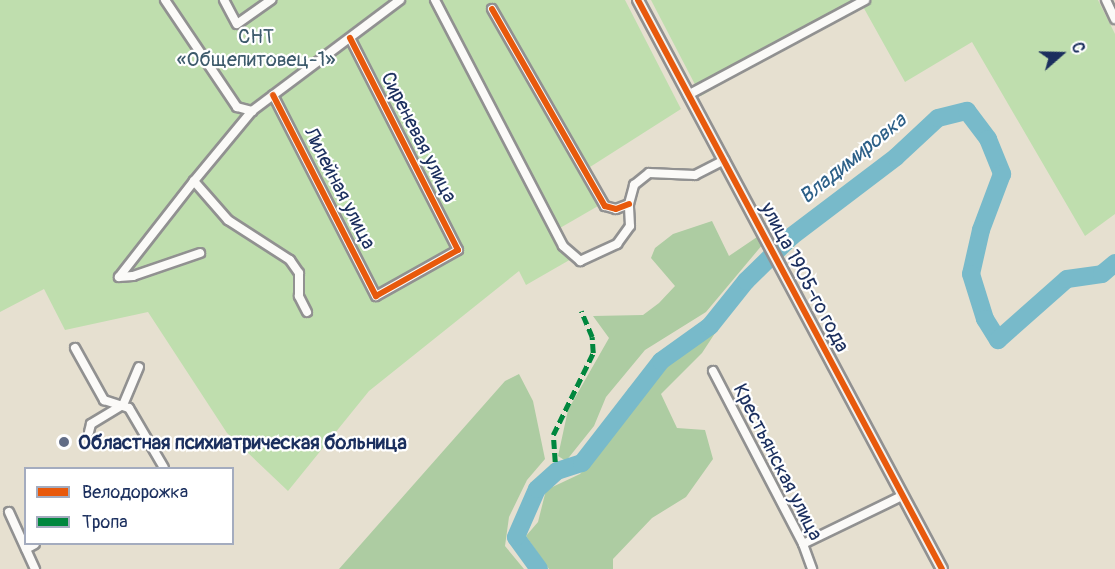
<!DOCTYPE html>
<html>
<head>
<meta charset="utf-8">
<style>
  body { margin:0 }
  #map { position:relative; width:1115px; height:569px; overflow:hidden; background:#e6e0d0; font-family:Pangolin,sans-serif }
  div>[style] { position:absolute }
  .green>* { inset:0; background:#bfdeae }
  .forest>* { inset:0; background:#adcca2 }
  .river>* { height:18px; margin:-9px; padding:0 9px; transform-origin:9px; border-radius:9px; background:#78baca }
  .roads { filter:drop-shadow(2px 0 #919191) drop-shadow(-2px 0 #919191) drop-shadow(0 2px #919191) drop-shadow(0 -2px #919191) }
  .street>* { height:8px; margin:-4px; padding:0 4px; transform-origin:4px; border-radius:4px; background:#fbfaf8 }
  .secondary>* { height:10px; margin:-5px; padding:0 5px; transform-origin:5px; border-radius:5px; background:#f5f2ee }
  .quiet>* { height:4.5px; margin-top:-2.25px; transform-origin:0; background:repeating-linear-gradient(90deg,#00873e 0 9px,transparent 0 13.5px) }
  .cycleway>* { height:6px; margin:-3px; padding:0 3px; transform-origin:3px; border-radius:3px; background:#e8590c }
  .dots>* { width:16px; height:16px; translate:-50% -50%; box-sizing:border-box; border:3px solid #fff; border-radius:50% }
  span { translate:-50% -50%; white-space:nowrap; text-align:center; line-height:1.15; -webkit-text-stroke:4.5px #fff; paint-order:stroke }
  .park-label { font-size:20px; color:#3c5a6b }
  .street-label { font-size:20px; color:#1b2f5e }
  .poi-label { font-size:20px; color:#1b2f5e; font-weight:700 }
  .left { translate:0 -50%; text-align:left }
  .water-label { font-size:21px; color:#2d6088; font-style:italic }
  .legend { position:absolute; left:24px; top:467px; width:210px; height:78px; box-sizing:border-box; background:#fff; border:2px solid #a4acbf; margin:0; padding:8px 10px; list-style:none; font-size:18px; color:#1b2f5e }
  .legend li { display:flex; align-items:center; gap:12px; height:30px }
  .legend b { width:30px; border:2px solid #a4acbf }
  .north { position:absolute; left:1031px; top:24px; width:60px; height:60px; -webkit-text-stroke:4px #fff; paint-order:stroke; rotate:70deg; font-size:16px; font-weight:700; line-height:24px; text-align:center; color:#1b2f5e }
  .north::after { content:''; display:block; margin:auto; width:21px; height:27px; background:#1b2f5e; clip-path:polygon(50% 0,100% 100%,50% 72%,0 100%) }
</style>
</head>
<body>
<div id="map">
  <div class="green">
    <i style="clip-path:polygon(0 0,625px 0,681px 109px,579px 174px,598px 206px,560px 228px,573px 258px,526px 285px,519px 271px,369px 391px,288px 491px,227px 433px,148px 312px,65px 330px,44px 289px,0 312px)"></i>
    <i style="clip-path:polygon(651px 0,1098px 0,1115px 34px,1115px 214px,1085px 236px,972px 42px,905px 82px,861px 3px,701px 96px)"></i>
  </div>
  <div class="forest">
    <i style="clip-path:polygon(712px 221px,729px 256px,757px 237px,763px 244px,706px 312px,645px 350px,606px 397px,594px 426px,566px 461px,558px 456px,568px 410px,609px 338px,593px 316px,643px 315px,659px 303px,675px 286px,651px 258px,655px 248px,673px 234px)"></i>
    <i style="clip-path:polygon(713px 311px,723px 321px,702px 353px,661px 394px,677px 428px,705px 430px,713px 459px,686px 497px,652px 518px,613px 559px,613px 569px,549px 569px,526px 536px,538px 522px,546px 490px,580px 474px,604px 447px,628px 389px)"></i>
    <i style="clip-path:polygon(519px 374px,533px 401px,545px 459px,527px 480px,509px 517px,505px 546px,524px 569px,339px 569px,505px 381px)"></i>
  </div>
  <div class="river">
    <i style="left:539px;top:569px;width:39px;rotate:-126deg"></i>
    <i style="left:516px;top:537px;width:52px;rotate:-66.4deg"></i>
    <i style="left:537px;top:489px;width:27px;rotate:-42deg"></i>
    <i style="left:557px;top:471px;width:26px;rotate:-18deg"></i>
    <i style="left:582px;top:463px;width:129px;rotate:-52.2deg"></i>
    <i style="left:661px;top:361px;width:60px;rotate:-35.5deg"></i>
    <i style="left:710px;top:326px;width:58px;rotate:-51.3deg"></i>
    <i style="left:746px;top:281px;width:64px;rotate:-44.4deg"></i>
    <i style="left:792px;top:236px;width:131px;rotate:-37.2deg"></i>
    <i style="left:896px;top:157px;width:57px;rotate:-42.9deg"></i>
    <i style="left:938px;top:118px;width:30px;rotate:-14deg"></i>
    <i style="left:967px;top:111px;width:35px;rotate:53deg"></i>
    <i style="left:988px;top:139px;width:38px;rotate:68deg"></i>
    <i style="left:1002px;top:174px;width:60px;rotate:110.6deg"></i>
    <i style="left:981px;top:230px;width:45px;rotate:102.8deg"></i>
    <i style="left:971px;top:274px;width:47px;rotate:72.7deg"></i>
    <i style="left:985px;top:319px;width:25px;rotate:58deg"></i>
    <i style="left:998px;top:340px;width:92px;rotate:-41.5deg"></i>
    <i style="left:1067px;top:279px;width:35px;rotate:-8deg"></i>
    <i style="left:1102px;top:274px;width:17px;rotate:-40deg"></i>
  </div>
  <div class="roads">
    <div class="street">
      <i style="left:165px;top:0;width:129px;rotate:56.1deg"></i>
      <i style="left:237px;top:107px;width:16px;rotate:15deg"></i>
      <i style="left:224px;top:0;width:27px;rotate:62deg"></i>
      <i style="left:237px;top:24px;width:42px;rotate:-35.2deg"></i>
      <i style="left:435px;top:0;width:277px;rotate:62.5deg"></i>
      <i style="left:563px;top:246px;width:23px;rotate:41deg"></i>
      <i style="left:580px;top:261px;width:41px;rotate:-24.7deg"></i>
      <i style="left:617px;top:244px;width:22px;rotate:-54deg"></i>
      <i style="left:630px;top:226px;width:22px;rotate:-93deg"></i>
      <i style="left:629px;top:204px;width:20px;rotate:-75deg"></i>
      <i style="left:634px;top:185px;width:19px;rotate:-39deg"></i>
      <i style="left:649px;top:173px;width:46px;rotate:2.5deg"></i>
      <i style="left:695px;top:175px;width:33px;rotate:-27deg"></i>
      <i style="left:1106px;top:0;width:21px;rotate:65deg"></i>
      <i style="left:492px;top:9px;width:227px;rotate:60.2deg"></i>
      <i style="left:605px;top:206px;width:11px;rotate:15deg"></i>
      <i style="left:616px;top:209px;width:14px;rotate:-21deg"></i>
      <i style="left:273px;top:95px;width:226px;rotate:62.9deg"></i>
      <i style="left:376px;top:296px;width:94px;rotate:-29.3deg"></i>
      <i style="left:458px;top:250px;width:238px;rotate:-117deg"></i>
      <i style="left:688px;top:95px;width:201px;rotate:-28.2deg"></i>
      <i style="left:194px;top:181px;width:122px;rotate:128deg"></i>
      <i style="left:119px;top:277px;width:14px;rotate:-4deg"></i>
      <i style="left:133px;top:276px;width:71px;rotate:-18.9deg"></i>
      <i style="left:307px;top:312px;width:18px;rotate:-117deg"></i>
      <i style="left:299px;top:296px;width:23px;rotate:-90deg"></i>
      <i style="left:299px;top:273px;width:16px;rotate:-125deg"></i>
      <i style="left:290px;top:260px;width:74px;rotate:-147.2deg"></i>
      <i style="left:228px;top:220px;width:52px;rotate:-131.1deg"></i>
      <i style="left:194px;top:181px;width:91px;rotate:-50.4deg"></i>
      <i style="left:252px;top:111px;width:185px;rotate:-36.9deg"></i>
      <i style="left:75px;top:348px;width:60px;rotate:60.9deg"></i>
      <i style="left:104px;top:400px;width:26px;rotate:18deg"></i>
      <i style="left:129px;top:408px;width:69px;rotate:59.7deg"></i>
      <i style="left:713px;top:371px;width:195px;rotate:62.5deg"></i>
      <i style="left:803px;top:544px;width:27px;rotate:70deg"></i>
      <i style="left:89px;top:432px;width:8px;rotate:-76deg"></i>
      <i style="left:91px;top:424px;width:37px;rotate:-31deg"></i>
      <i style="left:123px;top:405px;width:41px;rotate:-67.2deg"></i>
      <i style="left:9px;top:512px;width:63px;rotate:65.5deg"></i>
      <i style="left:803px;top:544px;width:110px;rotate:-25.9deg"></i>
      <i style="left:26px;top:549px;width:10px;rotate:-29deg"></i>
    </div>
    <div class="secondary">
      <i style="left:638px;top:0;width:645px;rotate:61.89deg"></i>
    </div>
  </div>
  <div class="quiet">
    <i style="left:555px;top:462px;width:27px;rotate:-94deg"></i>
    <i style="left:553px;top:435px;width:91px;rotate:-64deg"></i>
    <i style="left:593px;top:353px;width:16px;rotate:-94deg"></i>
    <i style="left:592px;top:337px;width:28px;rotate:-113deg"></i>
  </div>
  <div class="cycleway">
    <i style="left:638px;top:0;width:645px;rotate:61.89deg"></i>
    <i style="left:492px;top:9px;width:227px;rotate:60.2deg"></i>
    <i style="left:605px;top:206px;width:11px;rotate:15deg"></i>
    <i style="left:616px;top:209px;width:14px;rotate:-21deg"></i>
    <i style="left:273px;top:95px;width:226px;rotate:62.9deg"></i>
    <i style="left:376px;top:296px;width:94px;rotate:-29.3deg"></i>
    <i style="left:458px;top:250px;width:238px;rotate:-117deg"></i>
  </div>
  <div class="dots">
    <i style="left:64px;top:442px;background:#626d86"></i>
  </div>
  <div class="park-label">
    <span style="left:256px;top:48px">СНТ<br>«Общепитовец-1»</span>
  </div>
  <div class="street-label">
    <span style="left:419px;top:137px;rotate:63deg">Сиреневая улица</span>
    <span style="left:340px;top:188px;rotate:63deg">Лилейная улица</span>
    <span style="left:805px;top:277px;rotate:62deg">улица 1905-го года</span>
    <span style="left:778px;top:462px;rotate:63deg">Крестьянская улица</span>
  </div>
  <div class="poi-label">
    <span class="left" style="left:78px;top:442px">Областная психиатрическая больница</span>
  </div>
  <div class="water-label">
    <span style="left:853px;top:159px;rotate:-39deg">Владимировка</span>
  </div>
  <ul class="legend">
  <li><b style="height:8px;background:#e8590c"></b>Велодорожка</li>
  <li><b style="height:8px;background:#00873e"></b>Тропа</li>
  </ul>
  <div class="north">С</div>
</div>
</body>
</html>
